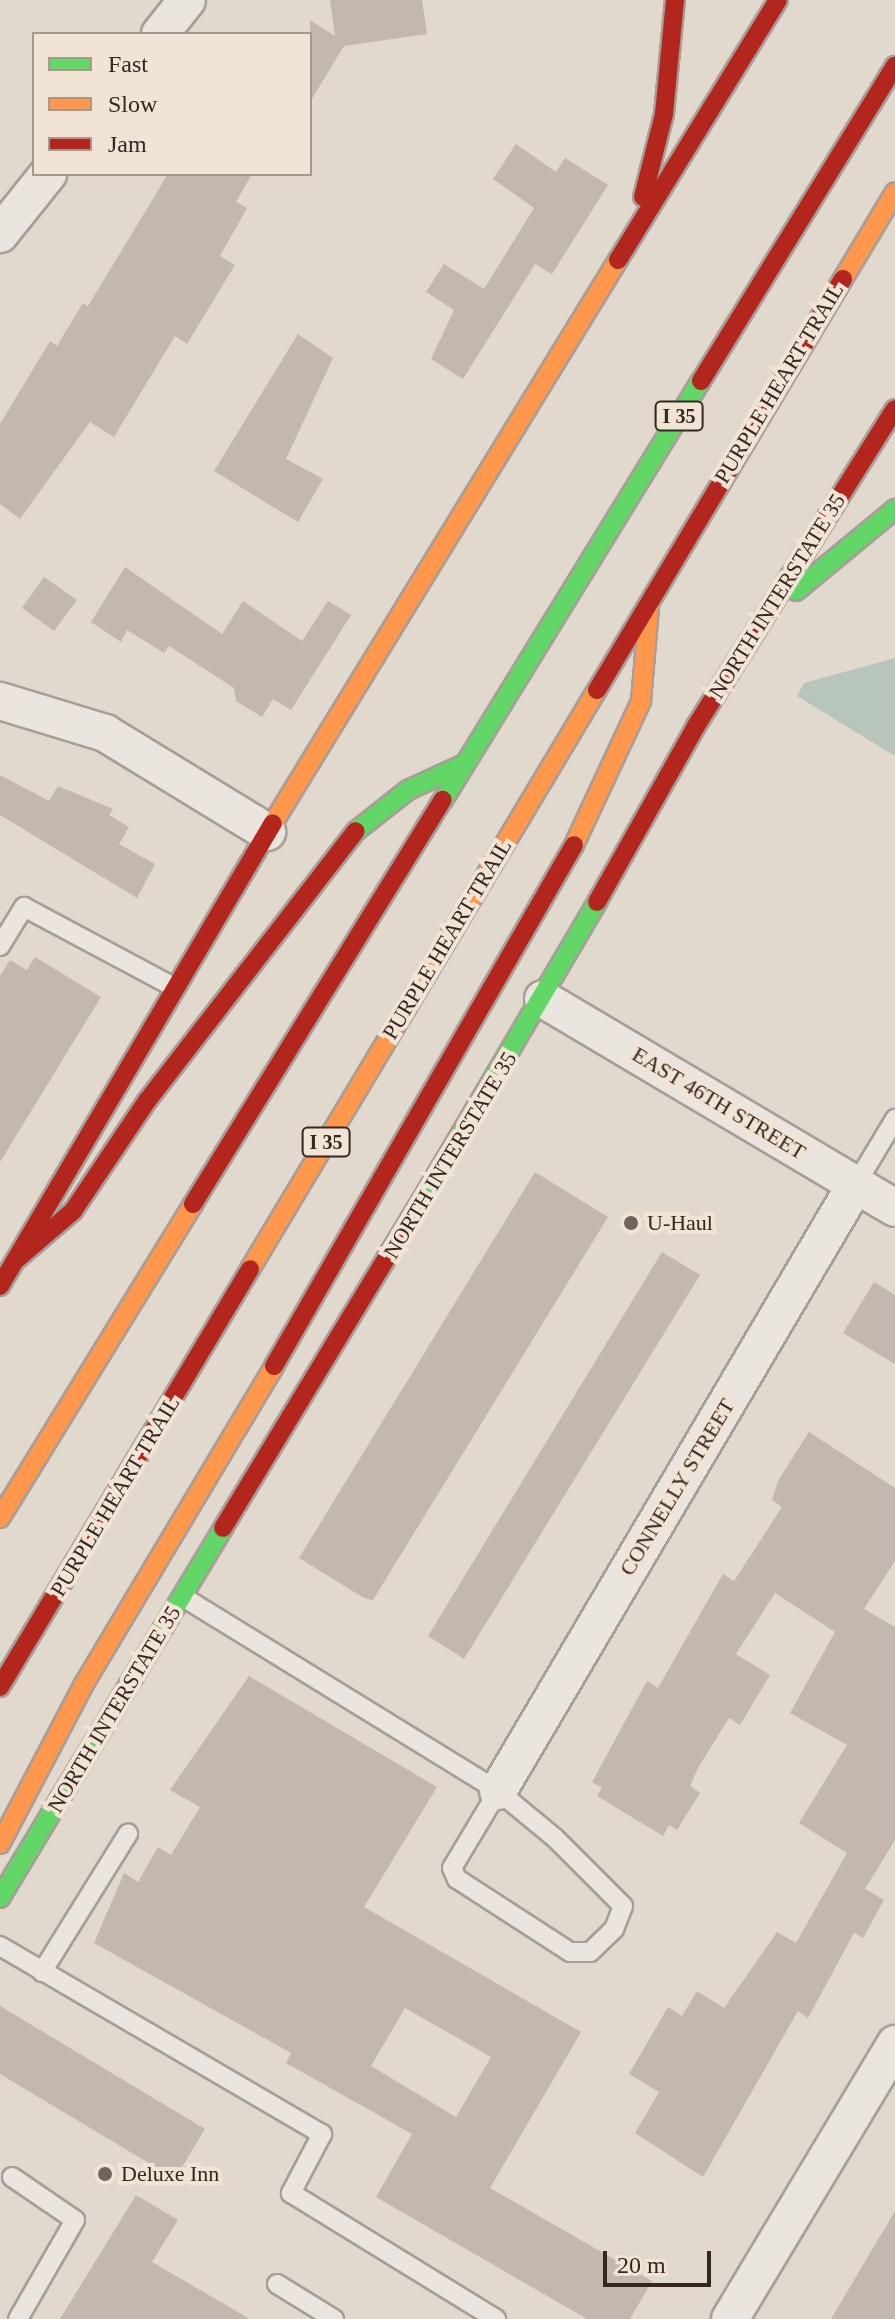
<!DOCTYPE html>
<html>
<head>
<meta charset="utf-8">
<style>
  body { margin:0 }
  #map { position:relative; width:895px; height:2319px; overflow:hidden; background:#e1d8ce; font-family:Georgia,serif }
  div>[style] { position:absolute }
  .water>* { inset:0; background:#b8c5bb }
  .building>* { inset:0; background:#c4b7af }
  .roads { filter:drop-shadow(2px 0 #a79e97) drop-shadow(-2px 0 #a79e97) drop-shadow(0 2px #a79e97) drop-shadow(0 -2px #a79e97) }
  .lane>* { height:18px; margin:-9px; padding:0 9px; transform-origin:9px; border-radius:9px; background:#eae5de }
  .street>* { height:36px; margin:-18px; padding:0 18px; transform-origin:18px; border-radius:18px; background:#eae5de }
  .fast>* { height:18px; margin:-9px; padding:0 9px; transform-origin:9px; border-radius:9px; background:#63d668 }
  .slow>* { height:18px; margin:-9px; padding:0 9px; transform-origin:9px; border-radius:9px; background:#ff974d }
  .jam>* { height:18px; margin:-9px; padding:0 9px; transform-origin:9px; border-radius:9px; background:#b3261e }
  .dots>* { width:22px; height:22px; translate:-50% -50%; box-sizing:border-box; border:4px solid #f2e4d5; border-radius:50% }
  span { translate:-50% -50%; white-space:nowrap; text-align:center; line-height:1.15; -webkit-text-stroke:8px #f2e4d5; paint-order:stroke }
  .shield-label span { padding:2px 6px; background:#f2e4d5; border:2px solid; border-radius:6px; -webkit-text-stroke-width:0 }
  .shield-label { font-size:20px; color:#352620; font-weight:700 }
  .street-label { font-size:22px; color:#352620 }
  .poi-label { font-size:22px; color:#352620 }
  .left { translate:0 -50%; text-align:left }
  .legend { position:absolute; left:32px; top:32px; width:280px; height:144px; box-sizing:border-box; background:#f2e4d5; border:2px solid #a6988d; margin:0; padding:10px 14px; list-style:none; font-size:24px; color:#352620 }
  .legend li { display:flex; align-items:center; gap:16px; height:40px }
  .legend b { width:40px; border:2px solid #a6988d }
  .scale { position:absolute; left:603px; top:2251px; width:108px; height:36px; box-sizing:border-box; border:4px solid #352620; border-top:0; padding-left:10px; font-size:24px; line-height:28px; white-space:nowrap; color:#352620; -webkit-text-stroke:6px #f2e4d5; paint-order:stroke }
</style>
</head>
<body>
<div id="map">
  <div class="water">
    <i style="clip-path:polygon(895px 658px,895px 756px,797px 696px,804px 683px)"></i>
  </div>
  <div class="building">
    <i style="clip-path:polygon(330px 0,422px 0,427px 34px,344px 46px,310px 102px,310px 20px,335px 36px)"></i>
    <i style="clip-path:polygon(516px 144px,556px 172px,565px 158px,608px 185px,552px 274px,535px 264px,463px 379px,431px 359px,454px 310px,426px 292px,444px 264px,484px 289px,534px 208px,493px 179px)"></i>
    <i style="clip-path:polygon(168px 174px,252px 174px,236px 202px,247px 208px,220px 256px,235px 265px,187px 344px,175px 336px,114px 437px,90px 422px,20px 519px,0 504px,0 424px,50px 341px,57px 346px,83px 303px,88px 306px)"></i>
    <i style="clip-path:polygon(298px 334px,333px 358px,286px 459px,323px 479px,298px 522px,214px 471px)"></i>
    <i style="clip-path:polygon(125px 567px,222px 634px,243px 601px,302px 641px,328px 601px,351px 615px,291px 710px,273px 699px,262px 717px,236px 701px,234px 688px,169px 646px,164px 653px,127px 630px,121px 642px,91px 622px)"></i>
    <i style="clip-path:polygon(44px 577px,77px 600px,54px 631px,22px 608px)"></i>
    <i style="clip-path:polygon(0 775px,49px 801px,58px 786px,113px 809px,109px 815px,129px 827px,119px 844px,155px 864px,137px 898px,0 815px)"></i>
    <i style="clip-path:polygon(35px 957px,101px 997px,0 1162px,0 976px,10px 960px,27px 970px)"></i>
    <i style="clip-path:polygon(535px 1172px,608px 1217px,373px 1600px,364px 1598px,299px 1558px)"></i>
    <i style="clip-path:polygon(662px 1252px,700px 1275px,464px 1659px,428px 1636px)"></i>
    <i style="clip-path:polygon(874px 1282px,895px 1295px,895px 1364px,843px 1333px)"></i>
    <i style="clip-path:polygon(809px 1432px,895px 1488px,895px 1561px,864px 1609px,895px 1627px,895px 1840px,865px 1889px,884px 1900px,863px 1938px,854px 1933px,808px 2018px,798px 2011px,703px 2177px,635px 2133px,659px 2092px,629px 2074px,668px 2007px,682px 2016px,697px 1991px,724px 2008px,777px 1932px,796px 1943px,847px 1853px,799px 1823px,847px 1745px,790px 1713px,835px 1632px,775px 1593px,736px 1654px,770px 1675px,740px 1725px,729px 1718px,698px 1768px,690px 1786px,700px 1793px,677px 1830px,669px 1825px,663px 1836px,597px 1796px,602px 1788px,592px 1782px,647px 1681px,658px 1688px,723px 1574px,734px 1581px,782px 1507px,772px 1500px,778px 1481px)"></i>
    <i style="clip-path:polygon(evenodd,249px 1676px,437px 1787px,364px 1907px,581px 2032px,490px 2188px,652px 2281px,630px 2319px,587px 2319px,376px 2197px,412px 2134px,286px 2063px,291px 2053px,94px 1943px,124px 1873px,138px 1882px,158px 1847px,171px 1855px,200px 1807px,170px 1790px,249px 1676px,405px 2008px,491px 2057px,456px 2117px,371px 2066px,405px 2008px)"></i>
    <i style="clip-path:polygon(0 2006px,205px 2129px,179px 2172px,167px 2174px,0 2074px)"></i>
    <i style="clip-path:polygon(136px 2195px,178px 2220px,152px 2262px,250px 2319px,60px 2319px)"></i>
    <i style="clip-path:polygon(895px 2211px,895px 2319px,831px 2319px)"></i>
  </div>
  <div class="roads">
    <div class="lane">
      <i style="left:0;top:946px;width:46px;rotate:-58.4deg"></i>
      <i style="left:24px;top:907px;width:170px;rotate:28.1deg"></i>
      <i style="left:856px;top:1184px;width:76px;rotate:-59deg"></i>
      <i style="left:183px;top:1597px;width:370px;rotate:31.6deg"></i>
      <i style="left:498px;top:1791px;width:74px;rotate:39.5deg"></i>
      <i style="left:555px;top:1838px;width:96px;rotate:45deg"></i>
      <i style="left:623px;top:1906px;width:25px;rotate:111deg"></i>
      <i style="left:614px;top:1929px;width:33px;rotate:136deg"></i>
      <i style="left:590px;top:1952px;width:20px;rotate:180deg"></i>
      <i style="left:570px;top:1952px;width:135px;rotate:-147.1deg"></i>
      <i style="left:457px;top:1879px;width:12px;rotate:-114deg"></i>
      <i style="left:452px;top:1868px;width:90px;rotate:-59.1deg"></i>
      <i style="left:0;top:1946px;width:373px;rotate:30.3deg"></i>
      <i style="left:322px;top:2134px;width:67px;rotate:117.7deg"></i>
      <i style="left:291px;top:2193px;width:241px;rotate:31.6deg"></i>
      <i style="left:42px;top:1972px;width:163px;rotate:-58.1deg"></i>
      <i style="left:12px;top:2177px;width:76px;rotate:34.3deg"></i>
      <i style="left:75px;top:2220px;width:114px;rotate:119.9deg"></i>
      <i style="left:277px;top:2284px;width:67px;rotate:31.6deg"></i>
    </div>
    <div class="street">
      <i style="left:160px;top:34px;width:43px;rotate:-51.5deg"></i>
      <i style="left:0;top:234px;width:77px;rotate:-51.3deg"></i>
      <i style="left:0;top:701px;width:110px;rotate:16.9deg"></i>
      <i style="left:105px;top:733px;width:190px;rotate:31.4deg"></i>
      <i style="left:543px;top:999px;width:409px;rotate:30.7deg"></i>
      <i style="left:498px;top:1791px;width:705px;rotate:-59.47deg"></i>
      <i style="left:730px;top:2319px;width:321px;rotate:-59deg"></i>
    </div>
    <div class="fast">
      <i style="left:796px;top:591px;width:129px;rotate:-39.6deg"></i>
      <i style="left:443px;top:800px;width:492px;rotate:-58.4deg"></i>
      <i style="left:356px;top:831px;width:66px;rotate:-38.3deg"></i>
      <i style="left:408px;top:790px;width:60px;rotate:-24.8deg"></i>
      <i style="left:417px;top:1208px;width:355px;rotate:-59.5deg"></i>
      <i style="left:0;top:1898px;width:432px;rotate:-58.9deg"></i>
    </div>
    <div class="slow">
      <i style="left:843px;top:279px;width:101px;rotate:-59.1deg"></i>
      <i style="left:273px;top:823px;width:660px;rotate:-58.5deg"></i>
      <i style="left:574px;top:845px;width:159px;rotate:-65deg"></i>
      <i style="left:641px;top:701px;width:93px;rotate:-85.1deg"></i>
      <i style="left:250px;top:1269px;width:675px;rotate:-59.07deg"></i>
      <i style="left:0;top:1518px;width:369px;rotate:-58.4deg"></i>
      <i style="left:0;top:1844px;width:181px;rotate:-62.3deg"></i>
      <i style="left:84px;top:1684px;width:370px;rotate:-59.1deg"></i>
    </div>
    <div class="jam">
      <i style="left:643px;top:197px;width:86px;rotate:-75.8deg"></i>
      <i style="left:664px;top:114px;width:115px;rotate:-84.5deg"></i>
      <i style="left:618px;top:260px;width:305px;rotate:-58.4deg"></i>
      <i style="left:701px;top:381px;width:370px;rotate:-58.4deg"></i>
      <i style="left:597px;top:690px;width:479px;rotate:-59.1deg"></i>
      <i style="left:597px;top:902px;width:202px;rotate:-60.6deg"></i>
      <i style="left:696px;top:726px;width:374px;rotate:-57.9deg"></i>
      <i style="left:193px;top:1204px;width:475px;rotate:-58.3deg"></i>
      <i style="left:16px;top:1260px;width:75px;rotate:-40.7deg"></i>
      <i style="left:73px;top:1211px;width:133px;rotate:-56.1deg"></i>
      <i style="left:147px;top:1101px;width:341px;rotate:-52.3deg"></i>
      <i style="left:0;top:1286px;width:537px;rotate:-59.48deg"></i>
      <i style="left:274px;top:1366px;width:601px;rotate:-60.07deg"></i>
      <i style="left:223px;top:1528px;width:374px;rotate:-58.8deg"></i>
      <i style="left:0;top:1687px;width:487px;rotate:-59.1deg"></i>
    </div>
  </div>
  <div class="dots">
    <i style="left:631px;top:1223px;background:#71645d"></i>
    <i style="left:105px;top:2174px;background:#71645d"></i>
  </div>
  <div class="shield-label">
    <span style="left:679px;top:416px">I 35</span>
    <span style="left:326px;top:1142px">I 35</span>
  </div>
  <div class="street-label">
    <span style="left:779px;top:383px;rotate:-59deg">PURPLE HEART TRAIL</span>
    <span style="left:777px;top:596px;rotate:-58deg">NORTH INTERSTATE 35</span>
    <span style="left:447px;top:939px;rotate:-59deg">PURPLE HEART TRAIL</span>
    <span style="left:719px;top:1103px;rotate:31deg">EAST 46TH STREET</span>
    <span style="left:450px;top:1155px;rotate:-59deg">NORTH INTERSTATE 35</span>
    <span style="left:677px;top:1487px;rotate:-59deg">CONNELLY STREET</span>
    <span style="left:115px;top:1496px;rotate:-59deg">PURPLE HEART TRAIL</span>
    <span style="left:114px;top:1709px;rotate:-59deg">NORTH INTERSTATE 35</span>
  </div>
  <div class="poi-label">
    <span class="left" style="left:647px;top:1223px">U-Haul</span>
    <span class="left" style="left:121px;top:2174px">Deluxe Inn</span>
  </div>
  <ul class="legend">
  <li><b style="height:10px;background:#63d668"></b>Fast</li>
  <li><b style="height:10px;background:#ff974d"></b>Slow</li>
  <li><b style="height:10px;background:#b3261e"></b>Jam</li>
  </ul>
  <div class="scale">20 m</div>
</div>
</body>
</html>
